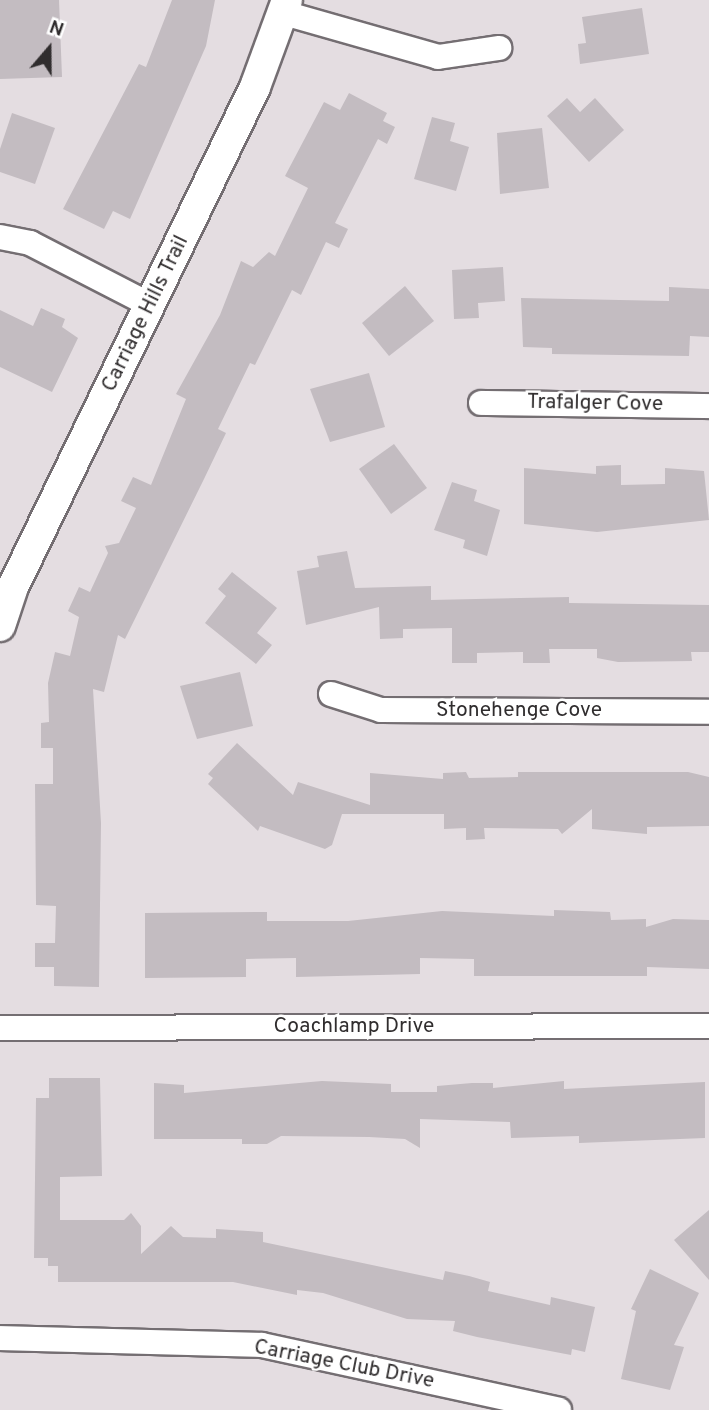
<!DOCTYPE html>
<html>
<head>
<meta charset="utf-8">
<style>
  body { margin:0 }
  #map { position:relative; width:709px; height:1410px; overflow:hidden; background:#e4dde1; font-family:Overpass,sans-serif }
  div>[style] { position:absolute }
  .building>* { inset:0; background:#c3bcc1 }
  .roads { filter:drop-shadow(2px 0 #746e72) drop-shadow(-2px 0 #746e72) drop-shadow(0 2px #746e72) drop-shadow(0 -2px #746e72) }
  .minor>* { height:24px; margin:-12px; padding:0 12px; transform-origin:12px; border-radius:12px; background:#fff }
  .tertiary>* { height:30px; margin:-15px; padding:0 15px; transform-origin:15px; border-radius:15px; background:#fff }
  span { translate:-50% -50%; white-space:nowrap; text-align:center; line-height:1.15; -webkit-text-stroke:5px #fff; paint-order:stroke }
  .street-label { font-size:21px; color:#302d2e }
  .north { position:absolute; left:14px; top:14px; width:70px; height:70px; -webkit-text-stroke:5px #fff; paint-order:stroke; rotate:20deg; font-size:19px; font-weight:700; line-height:28px; text-align:center; color:#302d2e }
  .north::after { content:''; display:block; margin:auto; width:24px; height:32px; background:#302d2e; clip-path:polygon(50% 0,100% 100%,50% 72%,0 100%) }
</style>
</head>
<body>
<div id="map">
  <div class="building">
    <i style="clip-path:polygon(0 0,59px 0,62px 77px,0 79px)"></i>
    <i style="clip-path:polygon(172px 0,215px 0,206px 46px,130px 219px,113px 211px,104px 229px,63px 209px,139px 64px,146px 67px)"></i>
    <i style="clip-path:polygon(642px 8px,649px 54px,580px 64px,578px 44px,586px 43px,582px 17px)"></i>
    <i style="clip-path:polygon(349px 93px,387px 113px,383px 121px,395px 127px,387px 144px,378px 139px,335px 223px,348px 229px,339px 248px,326px 242px,301px 295px,292px 290px,255px 365px,250px 363px,218px 429px,226px 433px,204px 479px,125px 639px,118px 635px,104px 692px,93px 689px,101px 823px,99px 987px,54px 986px,54px 967px,35px 967px,35px 943px,55px 943px,56px 906px,36px 905px,35px 784px,53px 784px,53px 748px,41px 748px,41px 723px,49px 722px,48px 683px,55px 652px,70px 656px,79px 617px,68px 611px,79px 587px,90px 592px,108px 553px,105px 546px,119px 543px,136px 508px,121px 501px,133px 477px,151px 485px,186px 399px,176px 394px,220px 315px,241px 261px,253px 267px,269px 252px,275px 256px,308px 188px,285px 176px,324px 102px,340px 110px)"></i>
    <i style="clip-path:polygon(567px 98px,580px 112px,595px 98px,624px 130px,589px 162px,547px 116px)"></i>
    <i style="clip-path:polygon(12px 113px,55px 128px,35px 184px,0 172px,0 149px)"></i>
    <i style="clip-path:polygon(432px 117px,455px 123px,450px 141px,469px 147px,456px 191px,414px 179px)"></i>
    <i style="clip-path:polygon(542px 128px,549px 188px,500px 194px,497px 133px)"></i>
    <i style="clip-path:polygon(503px 267px,505px 301px,478px 303px,479px 318px,454px 319px,452px 270px)"></i>
    <i style="clip-path:polygon(405px 286px,434px 321px,389px 356px,362px 323px)"></i>
    <i style="clip-path:polygon(669px 287px,709px 289px,709px 337px,690px 336px,689px 356px,552px 354px,552px 348px,523px 347px,521px 298px,669px 301px)"></i>
    <i style="clip-path:polygon(41px 308px,65px 319px,62px 327px,78px 338px,52px 392px,0 367px,0 310px,33px 326px)"></i>
    <i style="clip-path:polygon(369px 373px,385px 427px,330px 442px,310px 389px)"></i>
    <i style="clip-path:polygon(394px 444px,427px 488px,391px 514px,359px 469px)"></i>
    <i style="clip-path:polygon(621px 465px,621px 485px,665px 484px,665px 468px,704px 471px,709px 520px,597px 532px,524px 524px,524px 468px,596px 474px,596px 466px)"></i>
    <i style="clip-path:polygon(452px 482px,477px 490px,474px 501px,500px 510px,487px 556px,463px 548px,465px 540px,434px 530px)"></i>
    <i style="clip-path:polygon(347px 551px,355px 588px,431px 586px,431px 600px,569px 597px,569px 603px,709px 605px,709px 652px,691px 652px,692px 661px,618px 662px,597px 658px,597px 649px,549px 649px,550px 663px,523px 663px,523px 652px,477px 653px,477px 663px,452px 663px,452px 628px,403px 629px,403px 638px,380px 639px,379px 607px,306px 625px,297px 571px,319px 567px,317px 556px)"></i>
    <i style="clip-path:polygon(232px 572px,277px 608px,257px 633px,272px 645px,256px 664px,205px 623px,226px 596px,218px 589px)"></i>
    <i style="clip-path:polygon(240px 672px,253px 726px,197px 739px,180px 686px)"></i>
    <i style="clip-path:polygon(237px 743px,293px 795px,298px 782px,370px 805px,370px 773px,443px 779px,443px 773px,466px 772px,469px 778px,518px 777px,518px 772px,688px 772px,709px 777px,709px 826px,647px 827px,647px 834px,592px 829px,592px 809px,562px 834px,558px 829px,484px 828px,485px 839px,466px 840px,466px 828px,444px 829px,444px 814px,342px 814px,332px 845px,325px 849px,260px 826px,258px 831px,208px 784px,213px 778px,208px 774px)"></i>
    <i style="clip-path:polygon(554px 910px,610px 912px,611px 920px,646px 919px,646px 927px,673px 919px,709px 920px,709px 969px,647px 967px,647px 976px,474px 976px,474px 959px,420px 958px,420px 974px,296px 977px,296px 958px,246px 959px,246px 977px,145px 978px,145px 913px,267px 912px,267px 921px,348px 921px,442px 911px,554px 916px)"></i>
    <i style="clip-path:polygon(49px 1078px,100px 1078px,102px 1176px,60px 1177px,60px 1220px,124px 1220px,131px 1213px,141px 1226px,141px 1254px,171px 1226px,183px 1237px,216px 1238px,216px 1229px,263px 1232px,263px 1242px,443px 1280px,445px 1271px,469px 1276px,490px 1282px,488px 1291px,550px 1305px,551px 1297px,595px 1307px,585px 1352px,572px 1349px,571px 1355px,477px 1337px,453px 1331px,455px 1321px,407px 1319px,323px 1293px,297px 1290px,297px 1295px,233px 1282px,58px 1282px,58px 1266px,48px 1266px,48px 1258px,34px 1258px,36px 1098px,49px 1098px)"></i>
    <i style="clip-path:polygon(322px 1081px,391px 1084px,391px 1092px,437px 1092px,437px 1086px,472px 1083px,493px 1083px,493px 1088px,564px 1081px,564px 1089px,705px 1082px,705px 1138px,579px 1143px,579px 1136px,511px 1138px,510px 1122px,420px 1119px,420px 1148px,405px 1139px,369px 1137px,281px 1136px,267px 1144px,242px 1144px,242px 1139px,154px 1139px,154px 1083px,184px 1085px,184px 1093px)"></i>
    <i style="clip-path:polygon(709px 1210px,709px 1280px,674px 1240px)"></i>
    <i style="clip-path:polygon(650px 1269px,699px 1293px,674px 1345px,684px 1347px,670px 1390px,621px 1379px,636px 1311px,631px 1309px)"></i>
  </div>
  <div class="roads">
    <div class="minor">
      <i style="left:284px;top:13px;width:160px;rotate:15.9deg"></i>
      <i style="left:438px;top:57px;width:62px;rotate:-8.4deg"></i>
      <i style="left:0;top:237px;width:31px;rotate:11deg"></i>
      <i style="left:30px;top:243px;width:135px;rotate:27.3deg"></i>
      <i style="left:481px;top:403px;width:228px;rotate:0.8deg"></i>
      <i style="left:331px;top:694px;width:52px;rotate:17.7deg"></i>
      <i style="left:381px;top:710px;width:328px;rotate:0.3deg"></i>
      <i style="left:0;top:1028px;width:709px;rotate:-0.16deg"></i>
      <i style="left:0;top:1338px;width:262px;rotate:1.5deg"></i>
      <i style="left:262px;top:1345px;width:304px;rotate:12.3deg"></i>
    </div>
    <div class="tertiary">
      <i style="left:0;top:626px;width:41px;rotate:-71.6deg"></i>
      <i style="left:13px;top:587px;width:555px;rotate:-64.17deg"></i>
      <i style="left:255px;top:87px;width:93px;rotate:-69.8deg"></i>
    </div>
  </div>
  <div class="street-label">
    <span style="left:146px;top:314px;rotate:-64deg">Carriage Hills Trail</span>
    <span style="left:595px;top:404px;rotate:1deg">Trafalger Cove</span>
    <span style="left:519px;top:711px">Stonehenge Cove</span>
    <span style="left:354px;top:1027px">Coachlamp Drive</span>
    <span style="left:344px;top:1365px;rotate:11deg">Carriage Club Drive</span>
  </div>
  <div class="north">N</div>
</div>
</body>
</html>
